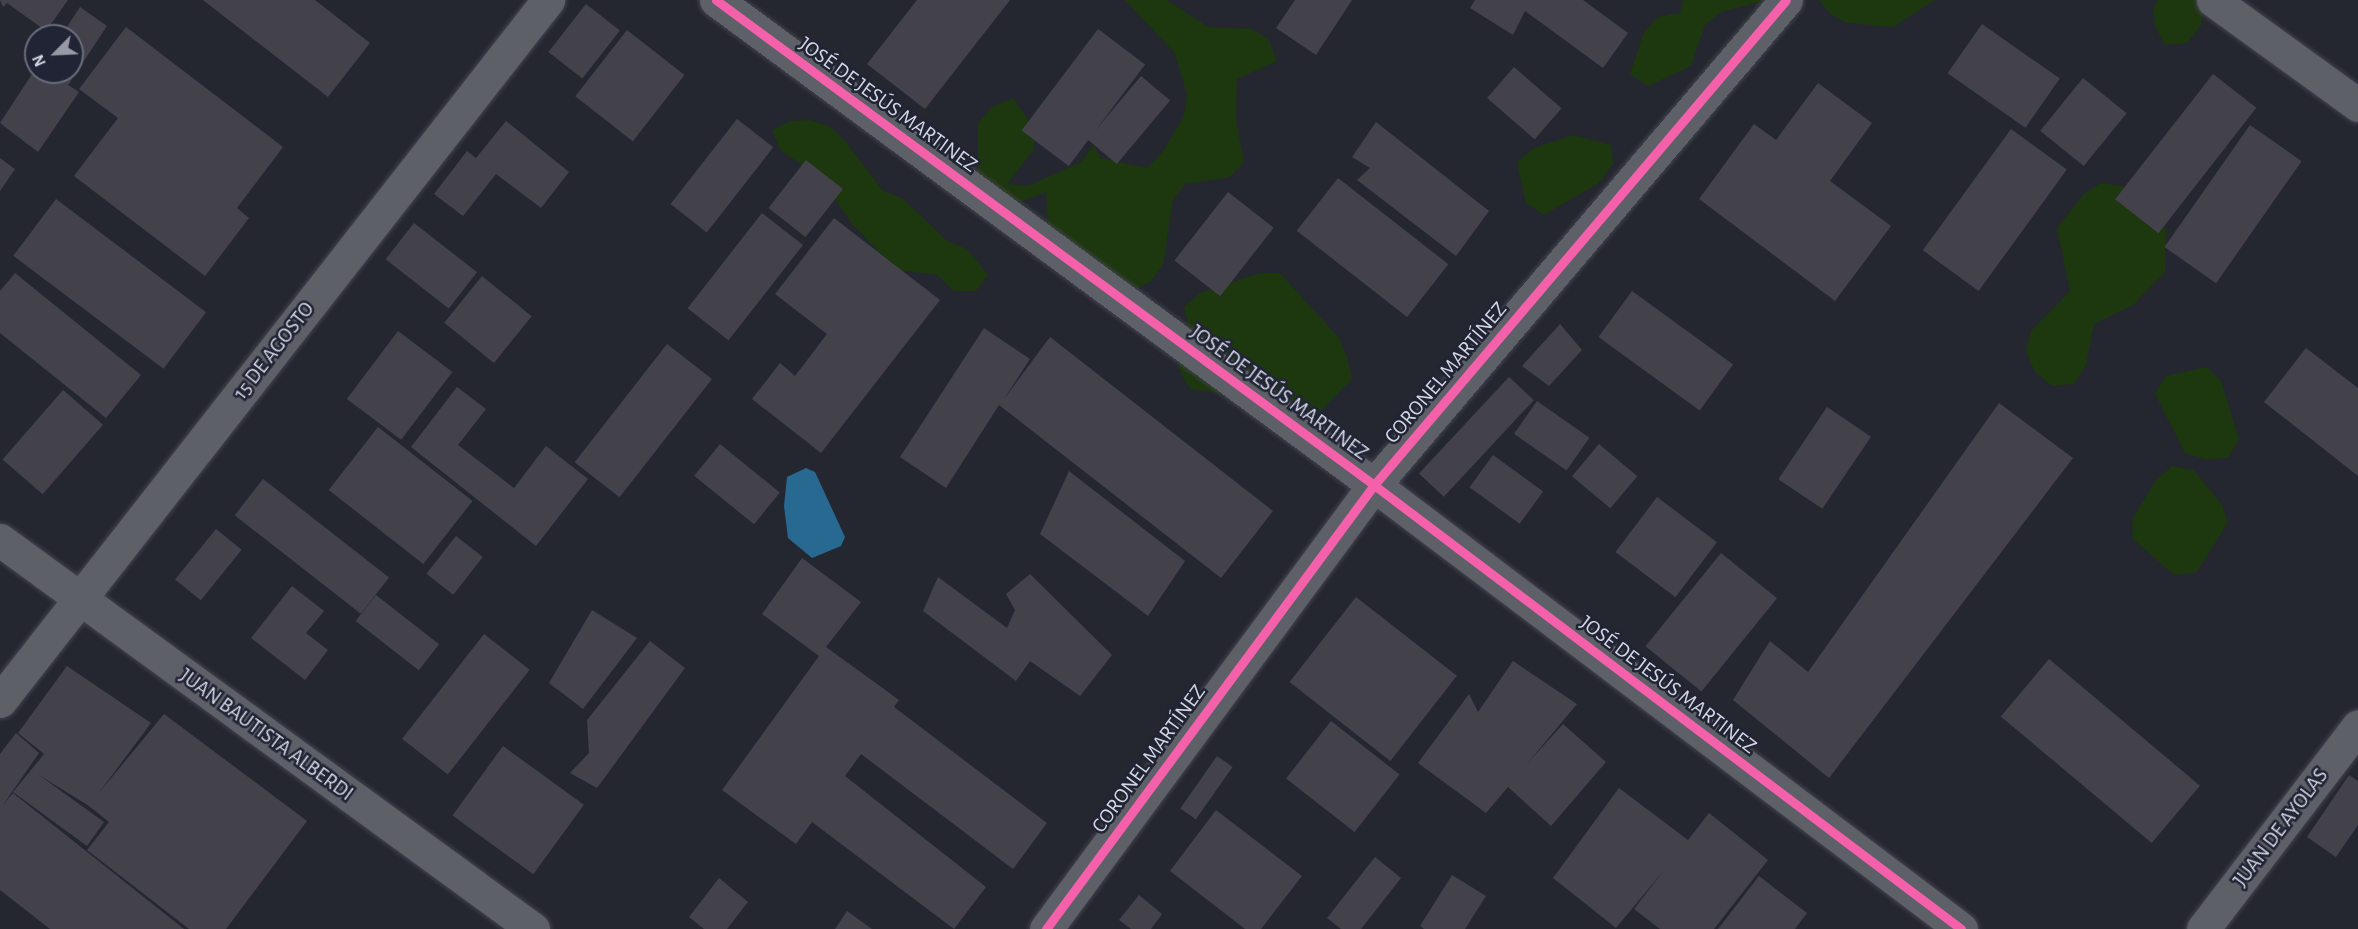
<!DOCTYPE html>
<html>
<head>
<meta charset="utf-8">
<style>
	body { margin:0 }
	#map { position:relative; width:2358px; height:929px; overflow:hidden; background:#252730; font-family:"Alegreya Sans",sans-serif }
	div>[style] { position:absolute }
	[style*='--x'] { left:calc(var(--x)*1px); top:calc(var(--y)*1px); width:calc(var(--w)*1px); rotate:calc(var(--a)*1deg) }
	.green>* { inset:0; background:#1d370f }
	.water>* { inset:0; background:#276991 }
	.building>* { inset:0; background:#43424b; transform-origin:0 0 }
	.roads { filter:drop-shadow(0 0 2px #42444c) drop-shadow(0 0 2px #42444c) }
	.minor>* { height:33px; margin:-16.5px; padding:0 16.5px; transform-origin:16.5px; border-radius:16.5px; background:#5e6067 }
	.cycleway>* { height:9px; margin:-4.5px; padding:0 4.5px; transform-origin:4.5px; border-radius:4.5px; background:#f560ab }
	span { translate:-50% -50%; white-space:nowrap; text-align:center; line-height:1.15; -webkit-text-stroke:5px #202435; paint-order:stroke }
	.street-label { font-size:21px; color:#d4d7e3 }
	.north { position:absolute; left:24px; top:24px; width:60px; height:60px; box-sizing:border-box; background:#202435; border:2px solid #686c7b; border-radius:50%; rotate:246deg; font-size:16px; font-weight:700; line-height:24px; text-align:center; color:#d4d7e3 }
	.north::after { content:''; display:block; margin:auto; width:21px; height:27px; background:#9799a4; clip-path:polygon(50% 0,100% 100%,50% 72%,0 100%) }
</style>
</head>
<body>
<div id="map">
	<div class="green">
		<div style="clip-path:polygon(1125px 0,1167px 0,1208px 27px,1252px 29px,1269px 40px,1277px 61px,1237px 79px,1236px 120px,1244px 162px,1230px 177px,1185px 184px,1173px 200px,1163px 265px,1151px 281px,1134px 290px,1049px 241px,1046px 192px,1015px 204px,966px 185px,978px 168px,978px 123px,992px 107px,1013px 98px,1036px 132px,1033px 151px,1007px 184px,1028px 186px,1081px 162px,1094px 145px,1100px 158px,1147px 168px,1162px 153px,1184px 116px,1187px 94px,1174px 52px)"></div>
		<div style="clip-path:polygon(1683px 0,1768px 0,1721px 12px,1705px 25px,1691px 66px,1648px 86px,1630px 74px,1644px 32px,1658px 17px,1680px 13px)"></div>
		<div style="clip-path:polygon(1819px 0,1935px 0,1893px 27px,1847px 23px,1829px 13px)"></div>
		<div style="clip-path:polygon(2158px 0,2206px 0,2201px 25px,2187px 43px,2165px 45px,2155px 26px,2153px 7px)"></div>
		<div style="clip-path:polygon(810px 120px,831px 127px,846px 142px,883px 191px,902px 198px,947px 241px,967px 249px,988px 275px,976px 291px,954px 291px,938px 275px,897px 270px,854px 226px,818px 175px,781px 151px,772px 130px,790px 121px)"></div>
		<div style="clip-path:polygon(1573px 135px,1611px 145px,1613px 164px,1599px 183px,1544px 215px,1526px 203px,1517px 162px,1534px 148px)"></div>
		<div style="clip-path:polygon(2101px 183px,2122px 186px,2166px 228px,2165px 272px,2133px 305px,2094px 324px,2086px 365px,2074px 384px,2052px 386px,2035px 372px,2026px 351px,2031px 331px,2070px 291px,2057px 228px,2084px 194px)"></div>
		<div style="clip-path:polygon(1259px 273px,1280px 273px,1339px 338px,1347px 357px,1352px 379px,1319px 413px,1298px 415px,1257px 399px,1190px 389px,1178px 368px,1188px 324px,1184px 307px,1200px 293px)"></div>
		<div style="clip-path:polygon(2207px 367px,2221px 381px,2239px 439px,2229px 457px,2208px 460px,2185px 453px,2155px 394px,2166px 376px)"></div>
		<div style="clip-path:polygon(2172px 466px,2193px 470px,2221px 503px,2228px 522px,2197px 572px,2174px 575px,2132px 538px,2133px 518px,2156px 480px)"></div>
	</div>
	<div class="water">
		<div style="clip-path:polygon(806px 468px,815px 472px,845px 537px,841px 546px,812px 558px,788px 538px,784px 506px,787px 477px)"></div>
	</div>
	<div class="building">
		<div style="clip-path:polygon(0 0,68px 0,46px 31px,7px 3px,3px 7px)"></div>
		<div style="clip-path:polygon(203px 0,315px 0,370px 43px,328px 97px)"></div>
		<div style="clip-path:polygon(917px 0,1010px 0,925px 109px,867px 64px)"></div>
		<div style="clip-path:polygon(1295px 0,1352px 0,1316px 55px,1276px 28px)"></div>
		<div style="clip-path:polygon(1475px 0,1583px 0,1628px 33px,1603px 68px,1525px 11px,1513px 35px,1470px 8px)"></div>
		<div style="left:586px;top:4px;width:43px;height:61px;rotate:38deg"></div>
		<div style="clip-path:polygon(80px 7px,107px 26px,68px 85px,79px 92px,38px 152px,0 123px,36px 68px,72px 72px,72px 36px,61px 36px)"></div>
		<div style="left:1982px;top:24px;width:95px;height:60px;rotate:35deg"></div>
		<div style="clip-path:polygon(126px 27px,283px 147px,237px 208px,249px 218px,205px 276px,74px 176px,118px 118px,79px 89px)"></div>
		<div style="left:1098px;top:29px;width:59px;height:127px;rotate:37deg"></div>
		<div style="left:627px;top:30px;width:73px;height:84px;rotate:38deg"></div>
		<div style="left:1514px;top:67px;width:63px;height:41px;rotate:41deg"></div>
		<div style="left:2213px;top:74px;width:55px;height:159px;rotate:38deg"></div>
		<div style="left:1141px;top:76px;width:38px;height:83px;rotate:40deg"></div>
		<div style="left:2083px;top:78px;width:56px;height:68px;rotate:39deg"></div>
		<div style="clip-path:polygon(1818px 83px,1872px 123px,1830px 181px,1891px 226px,1835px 301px,1699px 199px,1754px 124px,1776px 140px)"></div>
		<div style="left:737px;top:119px;width:46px;height:108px;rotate:38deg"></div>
		<div style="clip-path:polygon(506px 121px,569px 172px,541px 208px,496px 174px,463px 216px,434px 194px,467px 151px,476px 158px)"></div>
		<div style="clip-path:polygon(1376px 122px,1489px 211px,1456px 256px,1357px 180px,1370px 168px,1352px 157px)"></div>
		<div style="left:2250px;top:125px;width:63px;height:149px;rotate:35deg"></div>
		<div style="left:2011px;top:129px;width:69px;height:150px;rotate:36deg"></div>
		<div style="clip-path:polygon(0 158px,15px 169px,0 191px)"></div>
		<div style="left:806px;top:160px;width:47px;height:61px;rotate:38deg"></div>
		<div style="left:1338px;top:178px;width:140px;height:67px;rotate:38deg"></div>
		<div style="left:1228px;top:192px;width:58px;height:87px;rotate:38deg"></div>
		<div style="left:56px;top:199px;width:188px;height:71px;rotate:37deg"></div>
		<div style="left:762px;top:213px;width:52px;height:121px;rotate:38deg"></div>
		<div style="clip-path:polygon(834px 218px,940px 300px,821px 453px,752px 399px,780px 363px,795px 376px,827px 334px,775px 294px)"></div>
		<div style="left:414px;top:223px;width:80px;height:46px;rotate:38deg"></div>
		<div style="clip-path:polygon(15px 273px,141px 375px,106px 418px,0 333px,0 291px)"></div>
		<div style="left:482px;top:276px;width:64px;height:60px;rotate:39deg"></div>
		<div style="left:1632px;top:291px;width:125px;height:57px;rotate:36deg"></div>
		<div style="clip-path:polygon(1560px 324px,1582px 350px,1549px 386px,1522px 366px)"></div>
		<div style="clip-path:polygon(984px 328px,1030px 359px,1004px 399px,1050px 337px,1273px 511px,1221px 578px,999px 405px,946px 488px,900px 457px)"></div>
		<div style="left:398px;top:331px;width:68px;height:85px;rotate:37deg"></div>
		<div style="left:667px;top:344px;width:57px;height:150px;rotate:38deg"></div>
		<div style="clip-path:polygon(2306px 348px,2358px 388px,2358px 476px,2264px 402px)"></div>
		<div style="left:1509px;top:377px;width:34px;height:132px;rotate:43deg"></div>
		<div style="clip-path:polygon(457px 387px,486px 409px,458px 445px,514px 488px,546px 446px,588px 479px,536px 546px,411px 447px)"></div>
		<div style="left:63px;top:390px;width:53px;height:92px;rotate:41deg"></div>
		<div style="left:1537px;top:401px;width:64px;height:40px;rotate:35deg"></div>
		<div style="clip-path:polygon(1999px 403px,2073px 458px,1829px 778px,1733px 700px,1770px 641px,1808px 672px)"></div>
		<div style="left:1827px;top:407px;width:53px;height:87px;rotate:34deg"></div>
		<div style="left:378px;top:427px;width:120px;height:80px;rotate:38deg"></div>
		<div style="left:720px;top:444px;width:77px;height:41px;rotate:39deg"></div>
		<div style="left:1599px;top:444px;width:50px;height:42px;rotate:40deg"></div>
		<div style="left:1493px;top:455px;width:62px;height:40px;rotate:36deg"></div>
		<div style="clip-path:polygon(1069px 471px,1185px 561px,1148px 616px,1040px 534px)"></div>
		<div style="left:263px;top:479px;width:160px;height:46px;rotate:38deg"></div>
		<div style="left:1657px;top:497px;width:75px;height:69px;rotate:37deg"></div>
		<div style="left:216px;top:529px;width:33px;height:65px;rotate:39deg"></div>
		<div style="left:456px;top:536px;width:34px;height:48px;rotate:38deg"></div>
		<div style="left:1721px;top:553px;width:72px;height:120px;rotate:39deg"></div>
		<div style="clip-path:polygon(802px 558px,861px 602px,826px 647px,899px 700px,894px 707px,1047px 823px,1013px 869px,861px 754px,845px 776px,986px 887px,954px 929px,812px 822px,796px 844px,722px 790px,819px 656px,762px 614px)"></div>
		<div style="clip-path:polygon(1030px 574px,1112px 655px,1080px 696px,1030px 661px,1016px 681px,923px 611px,938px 577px,1007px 628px,1015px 610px,1006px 594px)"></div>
		<div style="clip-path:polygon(292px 586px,324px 611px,306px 633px,328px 650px,305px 680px,251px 638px)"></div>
		<div style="left:376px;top:595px;width:80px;height:33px;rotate:38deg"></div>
		<div style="left:1356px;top:597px;width:128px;height:108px;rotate:38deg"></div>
		<div style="clip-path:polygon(592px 610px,637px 638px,583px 709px,549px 683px)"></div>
		<div style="left:484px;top:634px;width:58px;height:133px;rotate:38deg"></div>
		<div style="clip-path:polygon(650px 641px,685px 668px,597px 788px,570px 773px,589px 753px,587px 720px)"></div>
		<div style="left:2049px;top:659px;width:197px;height:75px;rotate:40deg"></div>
		<div style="clip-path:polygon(1513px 661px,1577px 704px,1526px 765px,1563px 724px,1606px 762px,1551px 826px,1508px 787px,1486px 813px,1418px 763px,1469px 694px,1478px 712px)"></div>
		<div style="clip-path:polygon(67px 666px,151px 723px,98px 794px,164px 714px,307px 821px,226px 929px,189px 929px,87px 850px,109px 822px,89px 806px,39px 775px,104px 822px,87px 846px,13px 792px,44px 754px,18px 733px)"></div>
		<div style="left:1331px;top:721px;width:87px;height:73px;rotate:38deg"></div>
		<div style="clip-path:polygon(16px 733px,39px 753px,3px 805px,13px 793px,184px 929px,50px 929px,0 890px,0 754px)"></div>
		<div style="left:503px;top:746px;width:100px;height:86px;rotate:36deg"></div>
		<div style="left:1217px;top:756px;width:19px;height:64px;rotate:35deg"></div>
		<div style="clip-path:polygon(2349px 775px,2358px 781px,2358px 825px,2336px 857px,2307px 837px)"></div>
		<div style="clip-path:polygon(1619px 788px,1688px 840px,1709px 813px,1768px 860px,1714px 929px,1660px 929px,1634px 909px,1665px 869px,1616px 928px,1553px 878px)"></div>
		<div style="clip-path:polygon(1216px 810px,1302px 876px,1261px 929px,1245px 929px,1170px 871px)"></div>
		<div style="clip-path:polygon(1375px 857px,1401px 878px,1361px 929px,1341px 929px,1327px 918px)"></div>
		<div style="clip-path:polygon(1452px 875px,1486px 896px,1465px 929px,1424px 929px,1420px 926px)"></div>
		<div style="clip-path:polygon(1759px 876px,1807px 913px,1795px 929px,1718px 929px)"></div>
		<div style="clip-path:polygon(719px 878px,748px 902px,727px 929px,704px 929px,689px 917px)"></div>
		<div style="clip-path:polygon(1139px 895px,1162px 914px,1151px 929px,1131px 929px,1119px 920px)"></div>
		<div style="clip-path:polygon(847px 911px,872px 929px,835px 929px)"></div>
	</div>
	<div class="roads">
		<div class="minor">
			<div style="--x:716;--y:0;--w:817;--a:36.39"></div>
			<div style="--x:1374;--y:485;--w:736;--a:37.1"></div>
			<div style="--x:2213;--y:0;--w:179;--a:35.9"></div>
			<div style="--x:0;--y:540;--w:660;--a:36.12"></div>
			<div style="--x:0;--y:701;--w:890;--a:-51.98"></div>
			<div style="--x:1046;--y:929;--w:552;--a:-53.55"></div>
			<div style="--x:1374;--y:485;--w:636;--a:-49.65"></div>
			<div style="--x:2203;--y:929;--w:255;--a:-52.6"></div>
		</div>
	</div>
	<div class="cycleway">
		<div style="--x:716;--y:0;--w:817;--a:36.39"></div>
		<div style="--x:1374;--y:485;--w:736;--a:37.1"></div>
		<div style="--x:1046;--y:929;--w:552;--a:-53.55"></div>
		<div style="--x:1374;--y:485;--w:636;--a:-49.65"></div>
	</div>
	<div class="street-label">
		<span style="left:888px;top:105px;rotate:36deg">JOSÉ DE JESÚS MARTINEZ</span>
		<span style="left:274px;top:351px;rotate:-52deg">15 DE AGOSTO</span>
		<span style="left:1446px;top:373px;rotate:-50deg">CORONEL MARTÍNEZ</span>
		<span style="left:1279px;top:393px;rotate:36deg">JOSÉ DE JESÚS MARTINEZ</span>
		<span style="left:1668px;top:685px;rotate:37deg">JOSÉ DE JESÚS MARTINEZ</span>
		<span style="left:266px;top:735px;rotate:36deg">JUAN BAUTISTA ALBERDI</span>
		<span style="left:1149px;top:759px;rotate:-54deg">CORONEL MARTÍNEZ</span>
		<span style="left:2281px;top:828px;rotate:-53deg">JUAN DE AYOLAS</span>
	</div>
	<div class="north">N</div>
</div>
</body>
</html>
